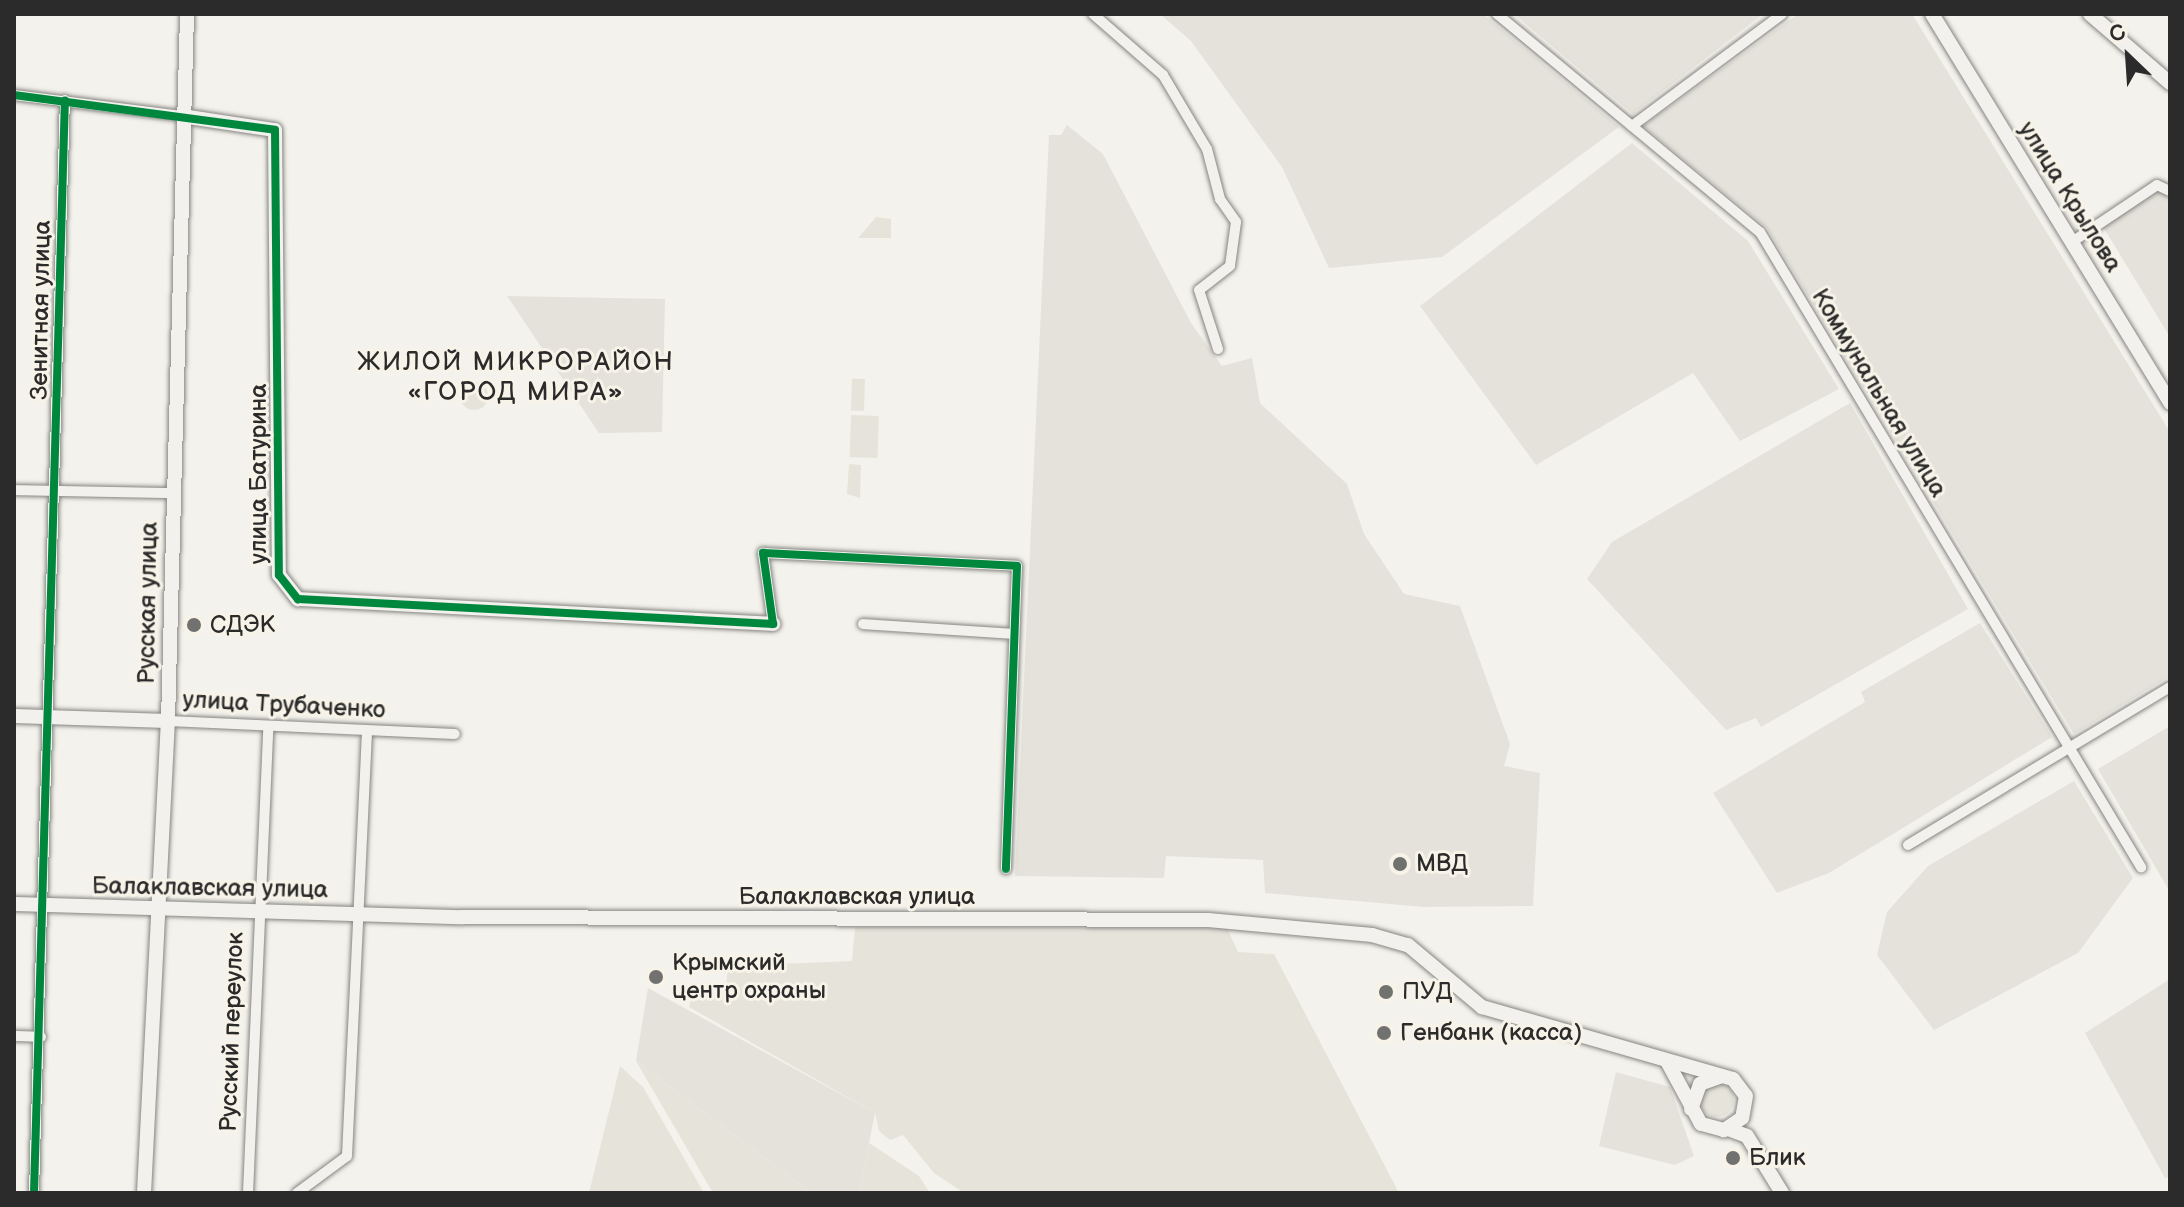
<!DOCTYPE html>
<html>
<head>
<meta charset="utf-8">
<style>
	body { margin:0 }
	#map { position:relative; width:2184px; height:1207px; overflow:hidden; background:#f4f2ec; font-family:"Balsamiq Sans",sans-serif }
	div>[style] { position:absolute }
	[style*='--x'] { left:calc(var(--x)*1px); top:calc(var(--y)*1px); width:calc(var(--w)*1px); rotate:calc(var(--a)*1deg) }
	.built>* { inset:0; background:#e5e2db }
	.green>* { inset:0; background:#e6e3da; transform-origin:0 0 }
	.round { border-radius:50% }
	.roads { filter:drop-shadow(0 0 2px #858582) drop-shadow(0 0 2px #858582) }
	.street>* { height:10px; margin:-5px; padding:0 5px; transform-origin:5px; border-radius:5px; background:#f2f1ed }
	.secondary>* { height:14px; margin:-7px; padding:0 7px; transform-origin:7px; border-radius:7px; background:#f2f1ed }
	.cycleway>* { height:8px; margin:-4px; padding:0 4px; transform-origin:4px; border-radius:4px; background:#00873e }
	.dots>* { width:22px; height:22px; translate:-50% -50%; box-sizing:border-box; border:4px solid #f7f3e8; border-radius:50% }
	span { translate:-50% -50%; white-space:nowrap; text-align:center; line-height:1.15; -webkit-text-stroke:6px #f7f3e8; paint-order:stroke }
	.street-label { font-size:24px; color:#2b2b2b }
	.poi-label { font-size:24px; color:#2b2b2b }
	.left { translate:0 -50%; text-align:left }
	.neighbourhood-label { font-size:26px; color:#2b2b2b; letter-spacing:2px }
	.frame { position:absolute; inset:0; border:16px solid #2b2b2b; pointer-events:none }
	.north { position:absolute; left:2088px; top:16px; width:80px; height:80px; -webkit-text-stroke:6px #f7f3e8; paint-order:stroke; rotate:335deg; font-size:22px; font-weight:700; line-height:32px; text-align:center; color:#2b2b2b }
	.north::after { content:''; display:block; margin:auto; width:28px; height:36px; background:#2b2b2b; clip-path:polygon(50% 0,100% 100%,50% 72%,0 100%) }
</style>
</head>
<body>
<div id="map">
	<div class="built">
		<div style="clip-path:polygon(1160px 14px,1483px 14px,1619px 127px,1442px 257px,1329px 268px,1282px 167px,1191px 41px)"></div>
		<div style="clip-path:polygon(1514px 14px,1763px 14px,1633px 114px)"></div>
		<div style="clip-path:polygon(1798px 14px,1912px 14px,2170px 432px,2170px 676px,2074px 734px,1767px 228px,1643px 126px)"></div>
		<div style="clip-path:polygon(1067px 125px,1103px 154px,1191px 323px,1222px 366px,1252px 358px,1260px 403px,1347px 484px,1364px 534px,1404px 594px,1460px 606px,1510px 744px,1504px 766px,1540px 773px,1533px 906px,1424px 907px,1265px 893px,1263px 860px,1166px 856px,1164px 878px,1015px 876px,1049px 135px,1061px 135px)"></div>
		<div style="clip-path:polygon(1632px 143px,1748px 241px,1839px 389px,1740px 441px,1693px 373px,1536px 465px,1420px 306px)"></div>
		<div style="clip-path:polygon(2160px 189px,2170px 201px,2170px 337px,2102px 225px)"></div>
		<div style="clip-path:polygon(507px 296px,665px 299px,662px 432px,599px 433px)"></div>
		<div style="clip-path:polygon(1850px 403px,1968px 609px,1761px 727px,1756px 718px,1726px 730px,1587px 579px,1612px 542px)"></div>
		<div style="clip-path:polygon(1980px 623px,2052px 737px,1829px 873px,1777px 893px,1713px 793px,1865px 702px,1861px 692px)"></div>
		<div style="clip-path:polygon(2170px 726px,2170px 892px,2098px 769px)"></div>
		<div style="clip-path:polygon(2074px 781px,2133px 878px,2078px 953px,1934px 1030px,1877px 955px,1887px 912px,1928px 866px)"></div>
		<div style="clip-path:polygon(2170px 979px,2170px 1177px,2165px 1178px,2085px 1033px)"></div>
		<div style="clip-path:polygon(648px 988px,875px 1113px,859px 1193px,812px 1193px,636px 1061px)"></div>
		<div style="clip-path:polygon(1616px 1072px,1670px 1087px,1694px 1156px,1675px 1165px,1599px 1146px)"></div>
	</div>
	<div class="green">
		<div style="clip-path:polygon(876px 217px,891px 219px,891px 238px,858px 238px)"></div>
		<div style="left:865px;top:379px;width:32px;height:13px;rotate:92deg"></div>
		<div class="round" style="left:460px;top:382px;width:28px;height:28px"></div>
		<div style="left:851px;top:415px;width:28px;height:42px;rotate:2deg"></div>
		<div style="clip-path:polygon(849px 464px,861px 465px,860px 498px,847px 494px)"></div>
		<div style="clip-path:polygon(855px 927px,1227px 928px,1238px 952px,1274px 954px,1399px 1193px,964px 1193px,934px 1173px,903px 1135px,890px 1140px,879px 1131px,875px 1113px,689px 1007px,694px 989px,726px 988px,728px 966px,852px 961px)"></div>
		<div style="clip-path:polygon(636px 1061px,812px 1193px,713px 1193px)"></div>
		<div style="clip-path:polygon(620px 1066px,643px 1087px,704px 1193px,589px 1193px)"></div>
		<div class="round" style="left:1700px;top:1083px;width:34px;height:34px"></div>
		<div style="clip-path:polygon(869px 1143px,919px 1176px,930px 1193px,859px 1193px)"></div>
	</div>
	<div class="roads">
		<div class="street">
			<div style="--x:1093;--y:14;--w:93;--a:41.1"></div>
			<div style="--x:1163;--y:75;--w:86;--a:59.3"></div>
			<div style="--x:1207;--y:149;--w:52;--a:75.4"></div>
			<div style="--x:1220;--y:199;--w:28;--a:55"></div>
			<div style="--x:1236;--y:222;--w:44;--a:97.8"></div>
			<div style="--x:1230;--y:266;--w:39;--a:142"></div>
			<div style="--x:1199;--y:290;--w:62;--a:72.1"></div>
			<div style="--x:1497;--y:14;--w:342;--a:39.7"></div>
			<div style="--x:1760;--y:232;--w:741;--a:59.04"></div>
			<div style="--x:14;--y:95;--w:169;--a:7.1"></div>
			<div style="--x:1632;--y:126;--w:187;--a:-36.7"></div>
			<div style="--x:2072;--y:242;--w:102;--a:-33.8"></div>
			<div style="--x:2157;--y:185;--w:14;--a:25"></div>
			<div style="--x:14;--y:490;--w:158;--a:1.1"></div>
			<div style="--x:773;--y:624;--w:72;--a:-98"></div>
			<div style="--x:763;--y:553;--w:254;--a:2.9"></div>
			<div style="--x:1017;--y:566;--w:303;--a:92.1"></div>
			<div style="--x:863;--y:624;--w:151;--a:3.8"></div>
			<div style="--x:168;--y:721;--w:287;--a:2.6"></div>
			<div style="--x:1908;--y:845;--w:306;--a:-31.1"></div>
			<div style="--x:14;--y:1036;--w:27;--a:2"></div>
			<div style="--x:34;--y:1193;--w:1093;--a:-88.38"></div>
			<div style="--x:248;--y:1193;--w:464;--a:-87.5"></div>
			<div style="--x:297;--y:1193;--w:62;--a:-36.5"></div>
			<div style="--x:347;--y:1156;--w:424;--a:-87.3"></div>
		</div>
		<div class="secondary">
			<div style="--x:1932;--y:14;--w:456;--a:58.5"></div>
			<div style="--x:2090;--y:14;--w:106;--a:40.8"></div>
			<div style="--x:182;--y:116;--w:94;--a:8.6"></div>
			<div style="--x:275;--y:130;--w:445;--a:89.5"></div>
			<div style="--x:279;--y:575;--w:31;--a:52"></div>
			<div style="--x:298;--y:599;--w:476;--a:3"></div>
			<div style="--x:14;--y:716;--w:154;--a:1.9"></div>
			<div style="--x:14;--y:904;--w:448;--a:1.7"></div>
			<div style="--x:462;--y:917;--w:746;--a:0.23"></div>
			<div style="--x:1208;--y:920;--w:165;--a:5.2"></div>
			<div style="--x:1372;--y:935;--w:37;--a:16"></div>
			<div style="--x:1408;--y:945;--w:97;--a:40"></div>
			<div style="--x:1482;--y:1007;--w:261;--a:16"></div>
			<div style="--x:1733;--y:1079;--w:21;--a:53"></div>
			<div style="--x:1746;--y:1096;--w:22;--a:100"></div>
			<div style="--x:1742;--y:1118;--w:22;--a:146"></div>
			<div style="--x:1724;--y:1130;--w:24;--a:-165"></div>
			<div style="--x:1701;--y:1124;--w:69;--a:-118.4"></div>
			<div style="--x:1691;--y:1109;--w:27;--a:-70"></div>
			<div style="--x:1700;--y:1084;--w:23;--a:-20"></div>
			<div style="--x:1728;--y:1129;--w:20;--a:20"></div>
			<div style="--x:1747;--y:1136;--w:67;--a:58.4"></div>
			<div style="--x:144;--y:1193;--w:473;--a:-87.1"></div>
			<div style="--x:168;--y:721;--w:707;--a:-88.46"></div>
		</div>
	</div>
	<div class="cycleway">
		<div style="--x:14;--y:95;--w:263;--a:7.6"></div>
		<div style="--x:275;--y:130;--w:445;--a:89.5"></div>
		<div style="--x:279;--y:575;--w:31;--a:52"></div>
		<div style="--x:298;--y:599;--w:476;--a:3"></div>
		<div style="--x:773;--y:624;--w:72;--a:-98"></div>
		<div style="--x:763;--y:553;--w:254;--a:2.9"></div>
		<div style="--x:1017;--y:566;--w:303;--a:92.1"></div>
		<div style="--x:34;--y:1193;--w:1093;--a:-88.38"></div>
	</div>
	<div class="dots">
		<div style="left:194px;top:625px;background:#71716f"></div>
		<div style="left:1400px;top:864px;background:#71716f"></div>
		<div style="left:656px;top:977px;background:#71716f"></div>
		<div style="left:1386px;top:992px;background:#71716f"></div>
		<div style="left:1384px;top:1033px;background:#71716f"></div>
		<div style="left:1733px;top:1158px;background:#71716f"></div>
	</div>
	<div class="street-label">
		<span style="left:2070px;top:197px;rotate:58deg">улица Крылова</span>
		<span style="left:41px;top:310px;rotate:-89deg">Зенитная улица</span>
		<span style="left:1879px;top:393px;rotate:59deg">Коммунальная улица</span>
		<span style="left:259px;top:474px;rotate:-90deg">улица Батурина</span>
		<span style="left:148px;top:603px;rotate:-89deg">Русская улица</span>
		<span style="left:284px;top:705px;rotate:3deg">улица Трубаченко</span>
		<span style="left:210px;top:888px;rotate:1deg">Балаклавская улица</span>
		<span style="left:857px;top:897px">Балаклавская улица</span>
		<span style="left:232px;top:1032px;rotate:-88deg">Русский переулок</span>
	</div>
	<div class="poi-label">
		<span class="left" style="left:210px;top:625px">СДЭК</span>
		<span class="left" style="left:1416px;top:864px">МВД</span>
		<span class="left" style="left:672px;top:977px">Крымский<br>центр охраны</span>
		<span class="left" style="left:1402px;top:992px">ПУД</span>
		<span class="left" style="left:1400px;top:1033px">Генбанк (касса)</span>
		<span class="left" style="left:1749px;top:1158px">Блик</span>
	</div>
	<div class="neighbourhood-label">
		<span style="left:516px;top:378px">ЖИЛОЙ МИКРОРАЙОН<br>«ГОРОД МИРА»</span>
	</div>
	<div class="frame"></div>
	<div class="north">С</div>
</div>
</body>
</html>
